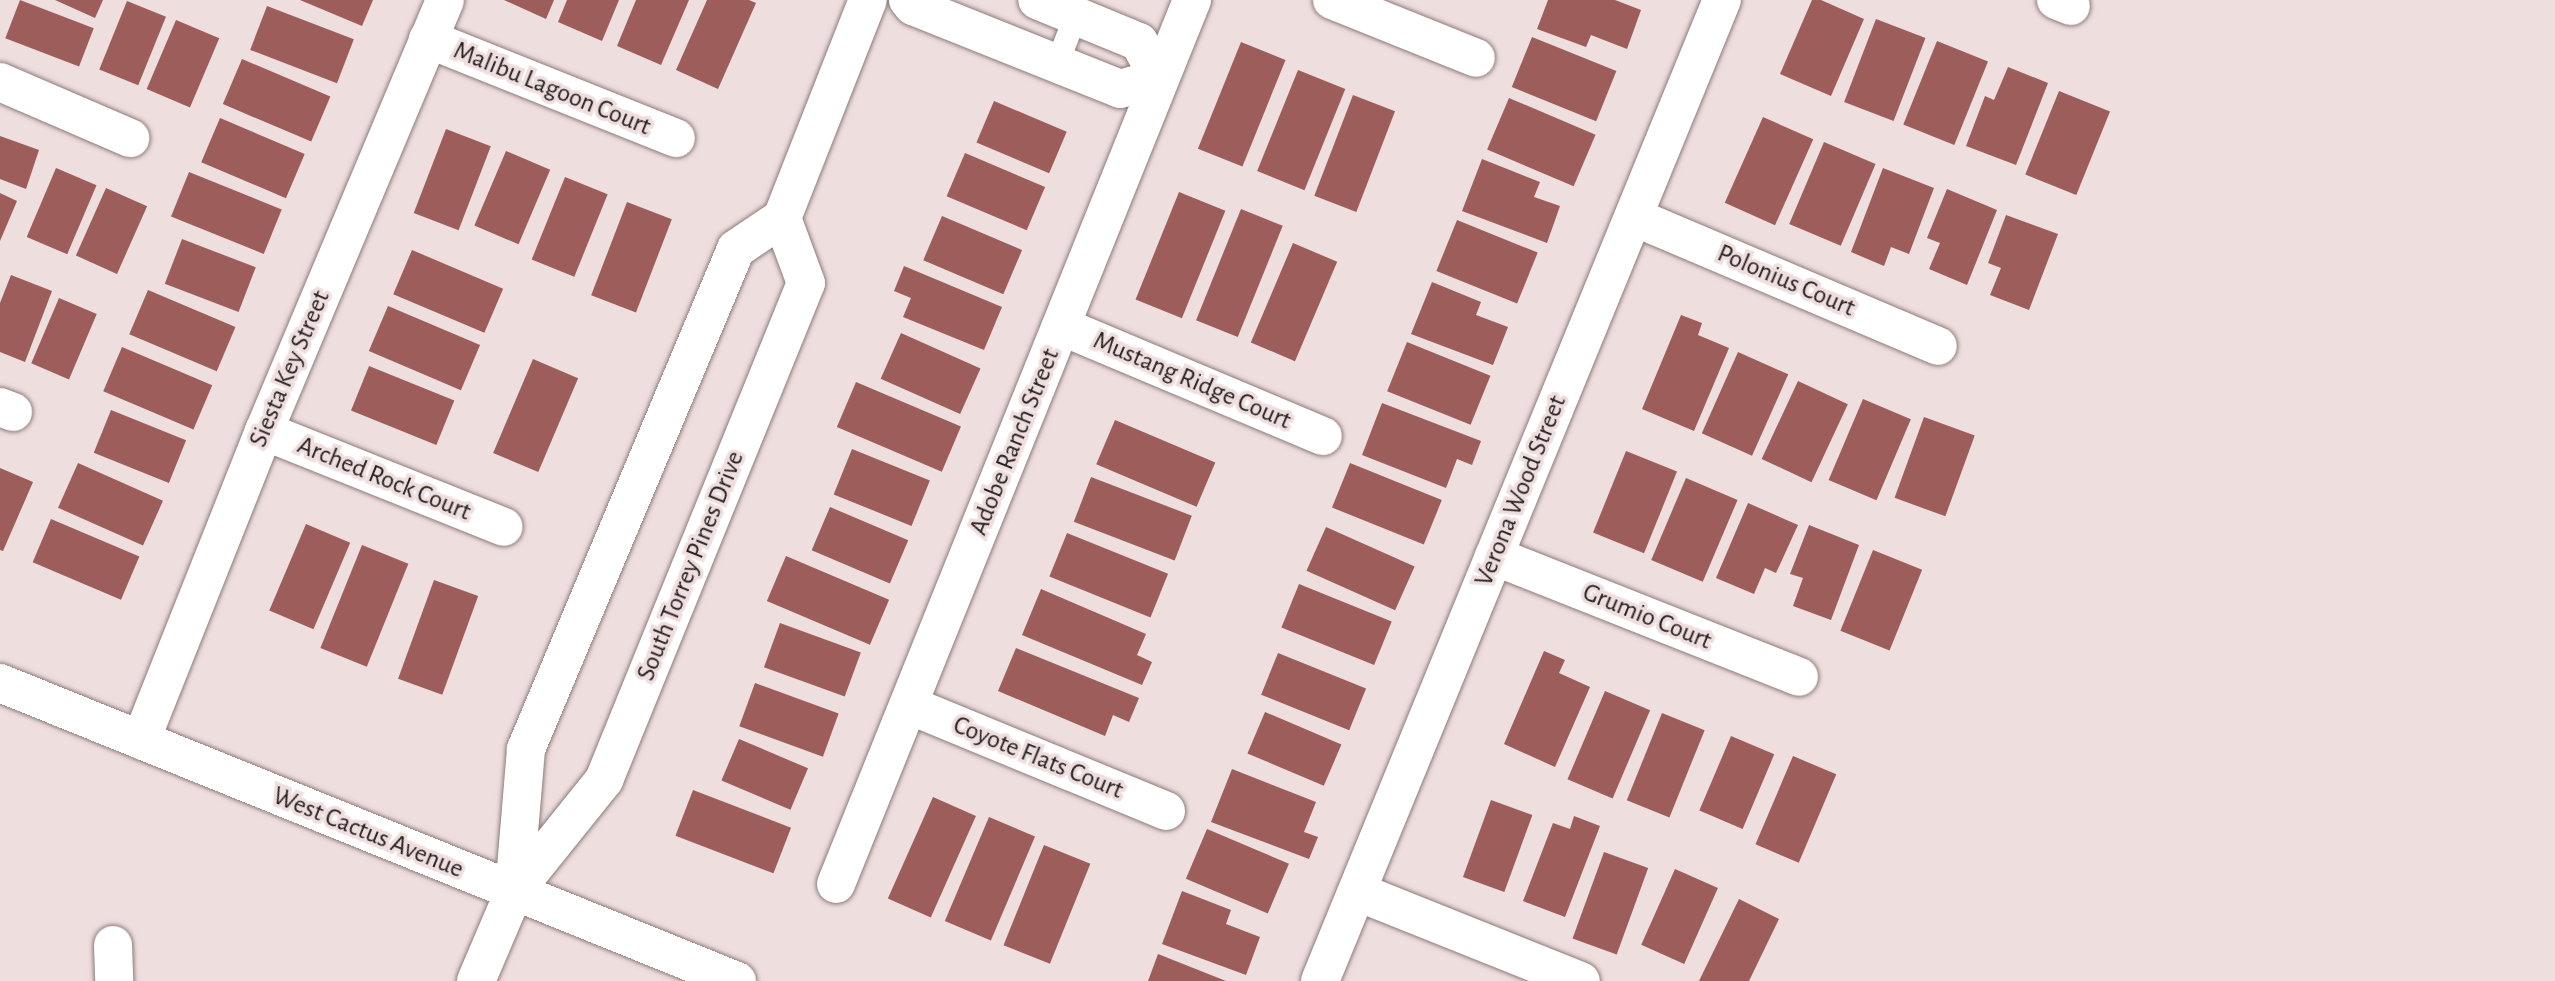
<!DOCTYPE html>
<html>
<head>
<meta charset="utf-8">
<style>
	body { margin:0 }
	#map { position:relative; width:2555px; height:981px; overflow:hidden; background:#eededd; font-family:"Alegreya Sans",sans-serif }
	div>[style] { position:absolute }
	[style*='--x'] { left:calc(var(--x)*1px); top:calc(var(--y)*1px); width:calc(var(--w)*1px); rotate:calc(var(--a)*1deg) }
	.building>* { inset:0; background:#9c5d5b; transform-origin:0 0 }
	.roads { filter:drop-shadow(0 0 2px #8b7c7b) drop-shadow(0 0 2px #8b7c7b) }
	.lane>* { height:23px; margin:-11.5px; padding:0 11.5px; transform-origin:11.5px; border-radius:11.5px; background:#fff }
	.street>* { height:38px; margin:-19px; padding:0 19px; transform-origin:19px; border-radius:19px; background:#fff }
	.secondary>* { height:38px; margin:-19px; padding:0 19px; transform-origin:19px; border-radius:19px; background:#fff }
	.primary>* { height:38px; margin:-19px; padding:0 19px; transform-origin:19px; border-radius:19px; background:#fff }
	span { translate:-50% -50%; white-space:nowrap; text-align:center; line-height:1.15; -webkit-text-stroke:7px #eededd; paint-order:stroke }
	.street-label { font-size:26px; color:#241e1e }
</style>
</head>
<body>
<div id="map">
	<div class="building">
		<div style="left:20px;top:0;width:79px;height:41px;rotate:21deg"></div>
		<div style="clip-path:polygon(55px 0,103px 0,95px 18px)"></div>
		<div style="clip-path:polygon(300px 0,373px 0,362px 26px)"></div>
		<div style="clip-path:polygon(504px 0,554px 0,546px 19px)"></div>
		<div style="clip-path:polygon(567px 0,619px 0,602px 41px,558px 22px)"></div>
		<div style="clip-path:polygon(636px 0,689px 0,661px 65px,617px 46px)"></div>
		<div style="clip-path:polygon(707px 0,749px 0,756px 3px,718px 89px,676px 70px)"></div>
		<div style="clip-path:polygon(1548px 0,1615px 0,1641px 10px,1627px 49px,1591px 35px,1586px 47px,1537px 29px)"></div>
		<div style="clip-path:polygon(1812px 0,1821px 0,1864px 19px,1831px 96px,1780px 74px)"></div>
		<div style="left:127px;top:1px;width:42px;height:74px;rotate:22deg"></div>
		<div style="left:267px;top:6px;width:93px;height:47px;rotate:21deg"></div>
		<div style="left:1876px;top:19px;width:53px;height:89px;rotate:21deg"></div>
		<div style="left:176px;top:20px;width:47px;height:75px;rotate:23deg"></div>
		<div style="left:1532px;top:37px;width:91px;height:54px;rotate:22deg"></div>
		<div style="left:1937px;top:41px;width:55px;height:90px;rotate:22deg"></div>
		<div style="left:1241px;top:42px;width:48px;height:115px;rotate:22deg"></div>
		<div style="left:242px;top:59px;width:96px;height:49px;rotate:23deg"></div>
		<div style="clip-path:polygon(2008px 67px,2048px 83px,2016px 165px,1966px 146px,1985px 96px,1994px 100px)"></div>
		<div style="left:1298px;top:70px;width:51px;height:109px;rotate:22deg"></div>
		<div style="left:2059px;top:91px;width:55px;height:90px;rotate:22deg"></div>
		<div style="left:1353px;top:95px;width:45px;height:108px;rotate:21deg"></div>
		<div style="left:1509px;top:98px;width:94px;height:56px;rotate:23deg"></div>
		<div style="left:994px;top:101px;width:79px;height:45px;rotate:23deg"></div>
		<div style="left:1763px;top:117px;width:55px;height:94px;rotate:24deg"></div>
		<div style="left:220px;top:118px;width:92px;height:48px;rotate:23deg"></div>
		<div style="left:446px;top:129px;width:48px;height:90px;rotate:21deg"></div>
		<div style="clip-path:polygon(0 136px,39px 150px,26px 189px,0 179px)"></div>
		<div style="left:1824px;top:142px;width:56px;height:89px;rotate:23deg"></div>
		<div style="left:506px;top:151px;width:48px;height:81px;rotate:23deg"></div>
		<div style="left:965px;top:153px;width:87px;height:47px;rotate:23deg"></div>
		<div style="clip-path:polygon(1482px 159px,1540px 182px,1534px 197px,1560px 206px,1547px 243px,1462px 211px)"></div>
		<div style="left:56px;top:168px;width:44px;height:75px;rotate:23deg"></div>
		<div style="clip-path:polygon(1883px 168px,1934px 188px,1909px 254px,1891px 247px,1884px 266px,1851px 252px)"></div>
		<div style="left:189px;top:172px;width:100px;height:48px;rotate:22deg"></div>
		<div style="left:565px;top:177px;width:46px;height:89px;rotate:22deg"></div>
		<div style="left:106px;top:188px;width:45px;height:74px;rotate:24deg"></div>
		<div style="clip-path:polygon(1947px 189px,1997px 210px,1967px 285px,1929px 269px,1940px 243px,1927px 238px)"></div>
		<div style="left:1179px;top:192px;width:50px;height:116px;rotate:22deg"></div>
		<div style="clip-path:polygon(0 193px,17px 201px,0 241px)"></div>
		<div style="left:627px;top:202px;width:48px;height:100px;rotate:21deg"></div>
		<div style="left:1241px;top:209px;width:45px;height:120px;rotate:22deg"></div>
		<div style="clip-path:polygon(2006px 215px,2058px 234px,2029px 310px,1990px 295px,2001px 268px,1988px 263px)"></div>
		<div style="left:942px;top:216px;width:87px;height:48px;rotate:23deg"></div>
		<div style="left:1457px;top:220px;width:87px;height:55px;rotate:22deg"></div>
		<div style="left:182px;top:239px;width:79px;height:48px;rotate:21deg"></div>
		<div style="left:1293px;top:243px;width:48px;height:108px;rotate:23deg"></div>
		<div style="left:412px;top:250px;width:99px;height:48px;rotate:23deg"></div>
		<div style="clip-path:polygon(904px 266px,1002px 307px,984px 350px,903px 317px,911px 298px,894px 291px)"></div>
		<div style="clip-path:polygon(11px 275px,52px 291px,25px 362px,0 352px,0 303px)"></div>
		<div style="clip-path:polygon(1432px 282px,1481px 302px,1476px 315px,1508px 327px,1493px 365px,1411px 334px)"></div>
		<div style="left:148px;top:290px;width:95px;height:48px;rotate:23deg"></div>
		<div style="left:59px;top:298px;width:41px;height:71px;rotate:23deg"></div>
		<div style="left:388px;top:306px;width:100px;height:49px;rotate:23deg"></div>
		<div style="clip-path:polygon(1681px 315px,1702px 323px,1698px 335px,1729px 348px,1694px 431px,1642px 409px)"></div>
		<div style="left:901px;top:333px;width:87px;height:50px;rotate:24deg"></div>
		<div style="left:1407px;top:342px;width:90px;height:53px;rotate:22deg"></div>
		<div style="left:122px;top:347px;width:98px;height:48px;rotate:23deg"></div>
		<div style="left:1738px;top:352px;width:55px;height:89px;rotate:24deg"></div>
		<div style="left:533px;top:359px;width:49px;height:102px;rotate:23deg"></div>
		<div style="left:369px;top:366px;width:92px;height:48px;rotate:22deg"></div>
		<div style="left:1798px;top:381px;width:55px;height:86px;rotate:25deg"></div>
		<div style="left:856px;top:382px;width:114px;height:49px;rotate:23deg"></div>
		<div style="left:1863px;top:399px;width:52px;height:88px;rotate:23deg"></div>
		<div style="clip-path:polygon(1382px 403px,1481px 441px,1472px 465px,1457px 459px,1446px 488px,1362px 455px)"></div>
		<div style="left:111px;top:410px;width:81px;height:46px;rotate:22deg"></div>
		<div style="left:1924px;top:417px;width:54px;height:86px;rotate:20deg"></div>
		<div style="left:1115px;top:420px;width:109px;height:48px;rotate:23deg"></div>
		<div style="left:852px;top:449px;width:84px;height:49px;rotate:22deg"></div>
		<div style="left:1626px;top:451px;width:55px;height:88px;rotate:22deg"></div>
		<div style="left:78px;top:463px;width:93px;height:49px;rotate:24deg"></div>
		<div style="left:1350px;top:463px;width:99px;height:48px;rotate:22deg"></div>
		<div style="clip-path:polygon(0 468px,33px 482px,3px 551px,0 550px)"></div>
		<div style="left:1091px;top:477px;width:108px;height:48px;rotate:21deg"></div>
		<div style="left:1686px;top:478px;width:56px;height:89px;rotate:23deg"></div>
		<div style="clip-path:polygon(1748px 503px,1798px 525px,1776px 573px,1765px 568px,1754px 594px,1716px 578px)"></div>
		<div style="left:830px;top:507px;width:85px;height:47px;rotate:23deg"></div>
		<div style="left:51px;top:519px;width:96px;height:47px;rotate:23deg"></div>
		<div style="left:306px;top:524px;width:48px;height:94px;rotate:23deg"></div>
		<div style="clip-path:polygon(1809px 525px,1859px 545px,1831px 620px,1793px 606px,1803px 578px,1790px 574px)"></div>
		<div style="left:1326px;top:527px;width:97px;height:48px;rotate:24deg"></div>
		<div style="left:1067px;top:533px;width:109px;height:47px;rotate:22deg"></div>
		<div style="left:362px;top:545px;width:50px;height:111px;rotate:22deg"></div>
		<div style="left:1873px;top:550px;width:53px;height:87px;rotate:22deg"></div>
		<div style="left:786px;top:556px;width:112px;height:49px;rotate:23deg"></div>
		<div style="left:434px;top:580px;width:47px;height:105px;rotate:20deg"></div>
		<div style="left:1299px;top:584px;width:100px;height:47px;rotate:22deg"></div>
		<div style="clip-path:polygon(1041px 589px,1146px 634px,1137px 655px,1152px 662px,1142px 685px,1022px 635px)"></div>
		<div style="left:780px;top:623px;width:86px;height:47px;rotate:20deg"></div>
		<div style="clip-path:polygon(1016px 648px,1139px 698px,1129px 722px,1113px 715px,1105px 736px,998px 691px)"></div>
		<div style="clip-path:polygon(1544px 651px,1565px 660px,1559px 673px,1590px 687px,1555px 767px,1504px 744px)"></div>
		<div style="left:1278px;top:653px;width:95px;height:45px;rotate:22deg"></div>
		<div style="left:755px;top:683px;width:89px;height:46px;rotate:20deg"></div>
		<div style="left:1605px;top:691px;width:49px;height:96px;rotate:23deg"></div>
		<div style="left:1265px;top:712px;width:83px;height:45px;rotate:23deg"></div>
		<div style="left:1662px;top:713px;width:46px;height:94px;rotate:22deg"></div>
		<div style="left:1731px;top:736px;width:47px;height:81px;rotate:23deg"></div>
		<div style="left:739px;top:739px;width:75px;height:45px;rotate:23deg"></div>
		<div style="left:1793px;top:756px;width:47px;height:96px;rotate:23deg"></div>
		<div style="clip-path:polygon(1232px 769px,1316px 802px,1304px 832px,1318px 837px,1309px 859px,1211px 822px)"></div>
		<div style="left:693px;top:790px;width:105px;height:49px;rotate:21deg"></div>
		<div style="left:933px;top:797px;width:47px;height:111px;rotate:24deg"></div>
		<div style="left:1491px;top:800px;width:44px;height:82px;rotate:20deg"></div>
		<div style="clip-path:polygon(1574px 816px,1600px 826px,1565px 917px,1523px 901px,1553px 823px,1570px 829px)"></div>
		<div style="left:989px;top:817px;width:50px;height:113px;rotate:23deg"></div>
		<div style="left:1207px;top:829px;width:89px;height:54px;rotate:23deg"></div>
		<div style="left:1044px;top:845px;width:50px;height:108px;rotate:22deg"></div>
		<div style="left:1604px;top:852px;width:47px;height:92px;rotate:20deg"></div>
		<div style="left:1675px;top:869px;width:47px;height:83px;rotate:24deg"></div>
		<div style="clip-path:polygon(1182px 891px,1231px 910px,1226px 924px,1260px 937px,1246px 975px,1162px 944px)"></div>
		<div style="clip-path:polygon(1739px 899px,1779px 919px,1749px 981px,1699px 981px)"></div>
		<div style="clip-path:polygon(1158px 954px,1226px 981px,1148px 981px)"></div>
	</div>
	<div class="roads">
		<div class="lane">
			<div style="--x:1057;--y:62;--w:49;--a:-68.6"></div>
		</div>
		<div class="street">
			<div style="--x:908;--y:0;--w:8;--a:50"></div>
			<div style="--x:913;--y:6;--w:223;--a:21.8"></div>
			<div style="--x:1120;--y:89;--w:41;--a:-15.8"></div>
			<div style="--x:1159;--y:78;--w:41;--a:-119.1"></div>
			<div style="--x:1139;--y:42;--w:110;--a:-157.6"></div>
			<div style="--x:1332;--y:0;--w:155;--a:21.9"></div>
			<div style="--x:2056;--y:0;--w:16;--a:22"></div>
			<div style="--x:428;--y:39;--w:267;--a:21.8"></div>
			<div style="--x:0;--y:82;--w:142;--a:23.3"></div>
			<div style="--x:1634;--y:217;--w:330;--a:23"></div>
			<div style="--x:1061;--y:326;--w:284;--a:22.8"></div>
			<div style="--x:0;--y:407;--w:14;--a:21"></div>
			<div style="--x:264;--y:431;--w:258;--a:21.8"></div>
			<div style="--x:1494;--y:556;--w:328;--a:21.6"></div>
			<div style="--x:909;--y:705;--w:278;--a:22.4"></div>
			<div style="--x:141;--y:740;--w:333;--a:-68.3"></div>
			<div style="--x:264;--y:431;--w:467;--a:-67.2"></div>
			<div style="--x:836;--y:884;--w:953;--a:-68.06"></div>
			<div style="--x:1358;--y:892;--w:240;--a:21.8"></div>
			<div style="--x:113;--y:945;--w:36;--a:88"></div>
			<div style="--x:476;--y:981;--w:97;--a:-66.9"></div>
			<div style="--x:1320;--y:981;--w:1060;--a:-67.72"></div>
		</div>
		<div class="secondary">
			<div style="--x:514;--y:892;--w:144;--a:-85.2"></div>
			<div style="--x:526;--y:749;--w:542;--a:-67.22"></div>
			<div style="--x:736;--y:249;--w:55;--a:-34"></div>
			<div style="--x:782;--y:218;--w:234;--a:-68.5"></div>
			<div style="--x:514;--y:892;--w:144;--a:-51.2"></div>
			<div style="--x:604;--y:780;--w:536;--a:-67.88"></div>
			<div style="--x:806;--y:283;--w:69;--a:-110.3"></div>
		</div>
		<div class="primary">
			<div style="--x:0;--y:683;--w:795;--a:22.02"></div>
		</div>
	</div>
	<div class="street-label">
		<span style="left:552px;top:89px;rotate:22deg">Malibu Lagoon Court</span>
		<span style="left:1786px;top:281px;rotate:23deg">Polonius Court</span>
		<span style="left:290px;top:369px;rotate:-67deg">Siesta Key Street</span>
		<span style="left:1192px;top:381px;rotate:23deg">Mustang Ridge Court</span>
		<span style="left:1015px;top:442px;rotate:-68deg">Adobe Ranch Street</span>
		<span style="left:384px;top:479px;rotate:22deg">Arched Rock Court</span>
		<span style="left:1521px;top:491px;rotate:-68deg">Verona Wood Street</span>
		<span style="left:691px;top:566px;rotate:-68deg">South Torrey Pines Drive</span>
		<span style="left:1647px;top:617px;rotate:22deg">Grumio Court</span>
		<span style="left:1038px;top:758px;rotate:22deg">Coyote Flats Court</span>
		<span style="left:368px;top:833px;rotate:22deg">West Cactus Avenue</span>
	</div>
</div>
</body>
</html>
